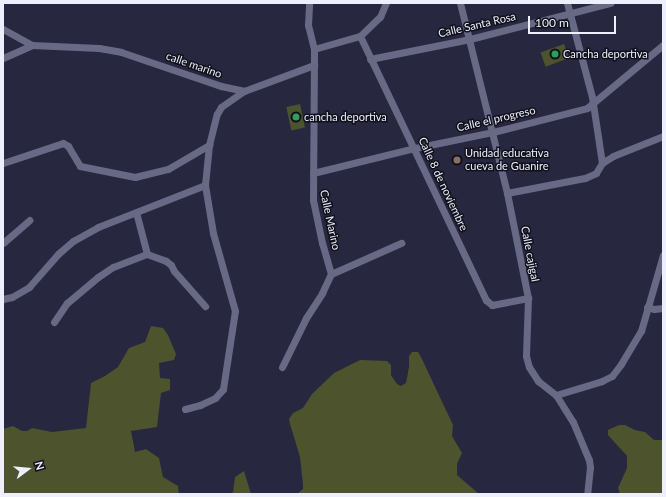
<!DOCTYPE html>
<html>
<head>
<meta charset="utf-8">
<style>
	body { margin:0 }
	#map { position:relative; width:666px; height:497px; overflow:hidden; background:#27273f; font-family:Lato,sans-serif }
	div>[style] { position:absolute }
	[style*='--x'] { left:calc(var(--x)*1px); top:calc(var(--y)*1px); width:calc(var(--w)*1px); rotate:calc(var(--a)*1deg) }
	.green>* { inset:0; background:#4c532d; transform-origin:0 0 }
	.street>* { height:7px; margin:-3.5px; padding:0 3.5px; transform-origin:3.5px; border-radius:3.5px; background:#686985 }
	.dots>* { width:11px; height:11px; translate:-50% -50%; box-sizing:border-box; border:2px solid #11111c; border-radius:50% }
	span { translate:-50% -50%; white-space:nowrap; text-align:center; line-height:1.15; -webkit-text-stroke:3px #11111c; paint-order:stroke }
	.street-label { font-size:11px; color:#edeefe }
	.poi-label { font-size:11px; color:#edeefe }
	.left { translate:0 -50%; text-align:left }
	.frame { position:absolute; inset:0; border:4px solid #edeefe; pointer-events:none }
	.north { position:absolute; left:8px; top:449px; width:40px; height:40px; -webkit-text-stroke:3px #11111c; paint-order:stroke; rotate:74deg; font-size:11px; font-weight:700; line-height:16px; text-align:center; color:#edeefe }
	.north::after { content:''; display:block; margin:auto; width:14px; height:18px; background:#edeefe; clip-path:polygon(50% 0,100% 100%,50% 72%,0 100%) }
	.scale { position:absolute; left:528px; top:16px; width:88px; height:18px; box-sizing:border-box; border:2px solid #edeefe; border-top:0; padding-left:5px; font-size:12px; line-height:14px; white-space:nowrap; color:#edeefe; -webkit-text-stroke:3px #11111c; paint-order:stroke }
</style>
</head>
<body>
<div id="map">
	<div class="green">
		<div style="left:564px;top:44px;width:15px;height:25px;rotate:70deg"></div>
		<div style="left:300px;top:104px;width:24px;height:14px;rotate:78deg"></div>
		<div style="clip-path:polygon(151px 326px,163px 328px,168px 335px,176px 354px,174px 360px,159px 363px,160px 378px,170px 379px,170px 390px,161px 393px,157px 427px,131px 431px,135px 452px,146px 449px,159px 458px,163px 477px,178px 486px,179px 494px,3px 494px,3px 429px,13px 426px,22px 431px,27px 431px,32px 428px,52px 432px,86px 428px,91px 383px,105px 376px,118px 367px,129px 348px,145px 342px)"></div>
		<div style="clip-path:polygon(412px 352px,418px 352px,421px 357px,453px 425px,452px 436px,462px 453px,457px 464px,457px 475px,479px 494px,297px 494px,303px 489px,303px 484px,300px 457px,290px 424px,289px 419px,293px 413px,303px 408px,312px 394px,334px 373px,360px 360px,387px 361px,391px 365px,391px 375px,397px 384px,401px 386px,406px 383px,409px 367px,409px 356px)"></div>
		<div style="clip-path:polygon(619px 425px,625px 425px,635px 430px,645px 432px,654px 440px,663px 440px,663px 494px,620px 494px,618px 488px,627px 468px,627px 456px,608px 435px,608px 430px)"></div>
		<div style="clip-path:polygon(244px 471px,251px 494px,231px 494px,233px 492px,235px 477px)"></div>
	</div>
	<div class="street">
		<div style="--x:460;--y:3;--w:196;--a:76.1"></div>
		<div style="--x:507;--y:193;--w:107;--a:78.7"></div>
		<div style="--x:528;--y:298;--w:58;--a:92"></div>
		<div style="--x:526;--y:356;--w:11;--a:75"></div>
		<div style="--x:529;--y:367;--w:17;--a:57"></div>
		<div style="--x:538;--y:381;--w:23;--a:38"></div>
		<div style="--x:556;--y:395;--w:32;--a:58"></div>
		<div style="--x:573;--y:422;--w:41;--a:67.2"></div>
		<div style="--x:589;--y:460;--w:7;--a:82"></div>
		<div style="--x:590;--y:467;--w:27;--a:96"></div>
		<div style="--x:567;--y:3;--w:97;--a:75.1"></div>
		<div style="--x:592;--y:97;--w:67;--a:81.4"></div>
		<div style="--x:3;--y:29;--w:33;--a:29"></div>
		<div style="--x:360;--y:36;--w:293;--a:64.5"></div>
		<div style="--x:486;--y:300;--w:8;--a:40"></div>
		<div style="--x:492;--y:305;--w:37;--a:-11"></div>
		<div style="--x:314;--y:49;--w:48;--a:-15.8"></div>
		<div style="--x:360;--y:36;--w:28;--a:-44"></div>
		<div style="--x:380;--y:17;--w:15;--a:-67"></div>
		<div style="--x:3;--y:58;--w:32;--a:-24"></div>
		<div style="--x:32;--y:45;--w:67;--a:2.6"></div>
		<div style="--x:99;--y:48;--w:22;--a:10"></div>
		<div style="--x:121;--y:52;--w:106;--a:18.8"></div>
		<div style="--x:221;--y:86;--w:24;--a:12"></div>
		<div style="--x:244;--y:91;--w:75;--a:-20.4"></div>
		<div style="--x:314;--y:65;--w:16;--a:-90"></div>
		<div style="--x:314;--y:49;--w:25;--a:-104"></div>
		<div style="--x:308;--y:25;--w:22;--a:-87"></div>
		<div style="--x:370;--y:59;--w:102;--a:-11.3"></div>
		<div style="--x:470;--y:39;--w:145;--a:-14.4"></div>
		<div style="--x:3;--y:163;--w:63;--a:-18.4"></div>
		<div style="--x:63;--y:143;--w:6;--a:31"></div>
		<div style="--x:68;--y:146;--w:23;--a:59"></div>
		<div style="--x:80;--y:166;--w:56;--a:11.3"></div>
		<div style="--x:135;--y:177;--w:34;--a:-14"></div>
		<div style="--x:168;--y:169;--w:48;--a:-30.3"></div>
		<div style="--x:313;--y:173;--w:105;--a:-13.8"></div>
		<div style="--x:415;--y:148;--w:80;--a:-11.6"></div>
		<div style="--x:493;--y:132;--w:97;--a:-14.3"></div>
		<div style="--x:587;--y:108;--w:99;--a:-39.7"></div>
		<div style="--x:507;--y:193;--w:79;--a:-10.9"></div>
		<div style="--x:585;--y:178;--w:12;--a:-24"></div>
		<div style="--x:596;--y:173;--w:12;--a:-59"></div>
		<div style="--x:602;--y:163;--w:13;--a:-32"></div>
		<div style="--x:613;--y:156;--w:54;--a:-21.8"></div>
		<div style="--x:3;--y:243;--w:35;--a:-41"></div>
		<div style="--x:147;--y:254;--w:20;--a:20"></div>
		<div style="--x:166;--y:261;--w:6;--a:39"></div>
		<div style="--x:171;--y:265;--w:7;--a:63"></div>
		<div style="--x:174;--y:271;--w:47;--a:48.5"></div>
		<div style="--x:331;--y:274;--w:77;--a:-23.9"></div>
		<div style="--x:3;--y:299;--w:9;--a:-13"></div>
		<div style="--x:12;--y:297;--w:20;--a:-30"></div>
		<div style="--x:29;--y:287;--w:44;--a:-48.7"></div>
		<div style="--x:58;--y:254;--w:20;--a:-41"></div>
		<div style="--x:73;--y:241;--w:29;--a:-29"></div>
		<div style="--x:98;--y:227;--w:115;--a:-21.4"></div>
		<div style="--x:647;--y:307;--w:7;--a:16"></div>
		<div style="--x:654;--y:309;--w:9;--a:-6"></div>
		<div style="--x:54;--y:322;--w:23;--a:-56"></div>
		<div style="--x:67;--y:303;--w:40;--a:-40"></div>
		<div style="--x:98;--y:277;--w:18;--a:-34"></div>
		<div style="--x:113;--y:267;--w:36;--a:-21"></div>
		<div style="--x:147;--y:254;--w:43;--a:-104.7"></div>
		<div style="--x:282;--y:367;--w:55;--a:-63.9"></div>
		<div style="--x:306;--y:318;--w:30;--a:-57"></div>
		<div style="--x:322;--y:293;--w:21;--a:-65"></div>
		<div style="--x:331;--y:274;--w:32;--a:-106"></div>
		<div style="--x:322;--y:243;--w:44;--a:-101.8"></div>
		<div style="--x:313;--y:200;--w:135;--a:-89.6"></div>
		<div style="--x:556;--y:395;--w:48;--a:-16.9"></div>
		<div style="--x:602;--y:381;--w:11;--a:-27"></div>
		<div style="--x:612;--y:376;--w:15;--a:-53"></div>
		<div style="--x:621;--y:364;--w:39;--a:-59"></div>
		<div style="--x:641;--y:331;--w:79;--a:-73.9"></div>
		<div style="--x:185;--y:409;--w:16;--a:-15"></div>
		<div style="--x:200;--y:405;--w:17;--a:-25"></div>
		<div style="--x:215;--y:398;--w:12;--a:-48"></div>
		<div style="--x:223;--y:389;--w:79;--a:-81.3"></div>
		<div style="--x:235;--y:311;--w:81;--a:-105.8"></div>
		<div style="--x:213;--y:233;--w:49;--a:-99.5"></div>
		<div style="--x:205;--y:185;--w:40;--a:-84.3"></div>
		<div style="--x:209;--y:145;--w:32;--a:-76"></div>
		<div style="--x:217;--y:114;--w:8;--a:-60"></div>
		<div style="--x:221;--y:107;--w:28;--a:-35"></div>
	</div>
	<div class="dots">
		<div style="left:555px;top:54px;background:#2e9e5b"></div>
		<div style="left:296px;top:117px;background:#2e9e5b"></div>
		<div style="left:457px;top:160px;background:#8d6e63"></div>
	</div>
	<div class="street-label">
		<span style="left:477px;top:25px;rotate:-13deg">Calle Santa Rosa</span>
		<span style="left:194px;top:65px;rotate:19deg">calle marino</span>
		<span style="left:496px;top:119px;rotate:-13deg">Calle el progreso</span>
		<span style="left:443px;top:184px;rotate:65deg">Calle 8 de noviembre</span>
		<span style="left:330px;top:220px;rotate:78deg">Calle Marino</span>
		<span style="left:530px;top:254px;rotate:79deg">Calle cajigal</span>
	</div>
	<div class="poi-label">
		<span class="left" style="left:563px;top:54px">Cancha deportiva</span>
		<span class="left" style="left:304px;top:117px">cancha deportiva</span>
		<span class="left" style="left:465px;top:160px">Unidad educativa<br>cueva de Guanire</span>
	</div>
	<div class="frame"></div>
	<div class="north">N</div>
	<div class="scale">100 m</div>
</div>
</body>
</html>
